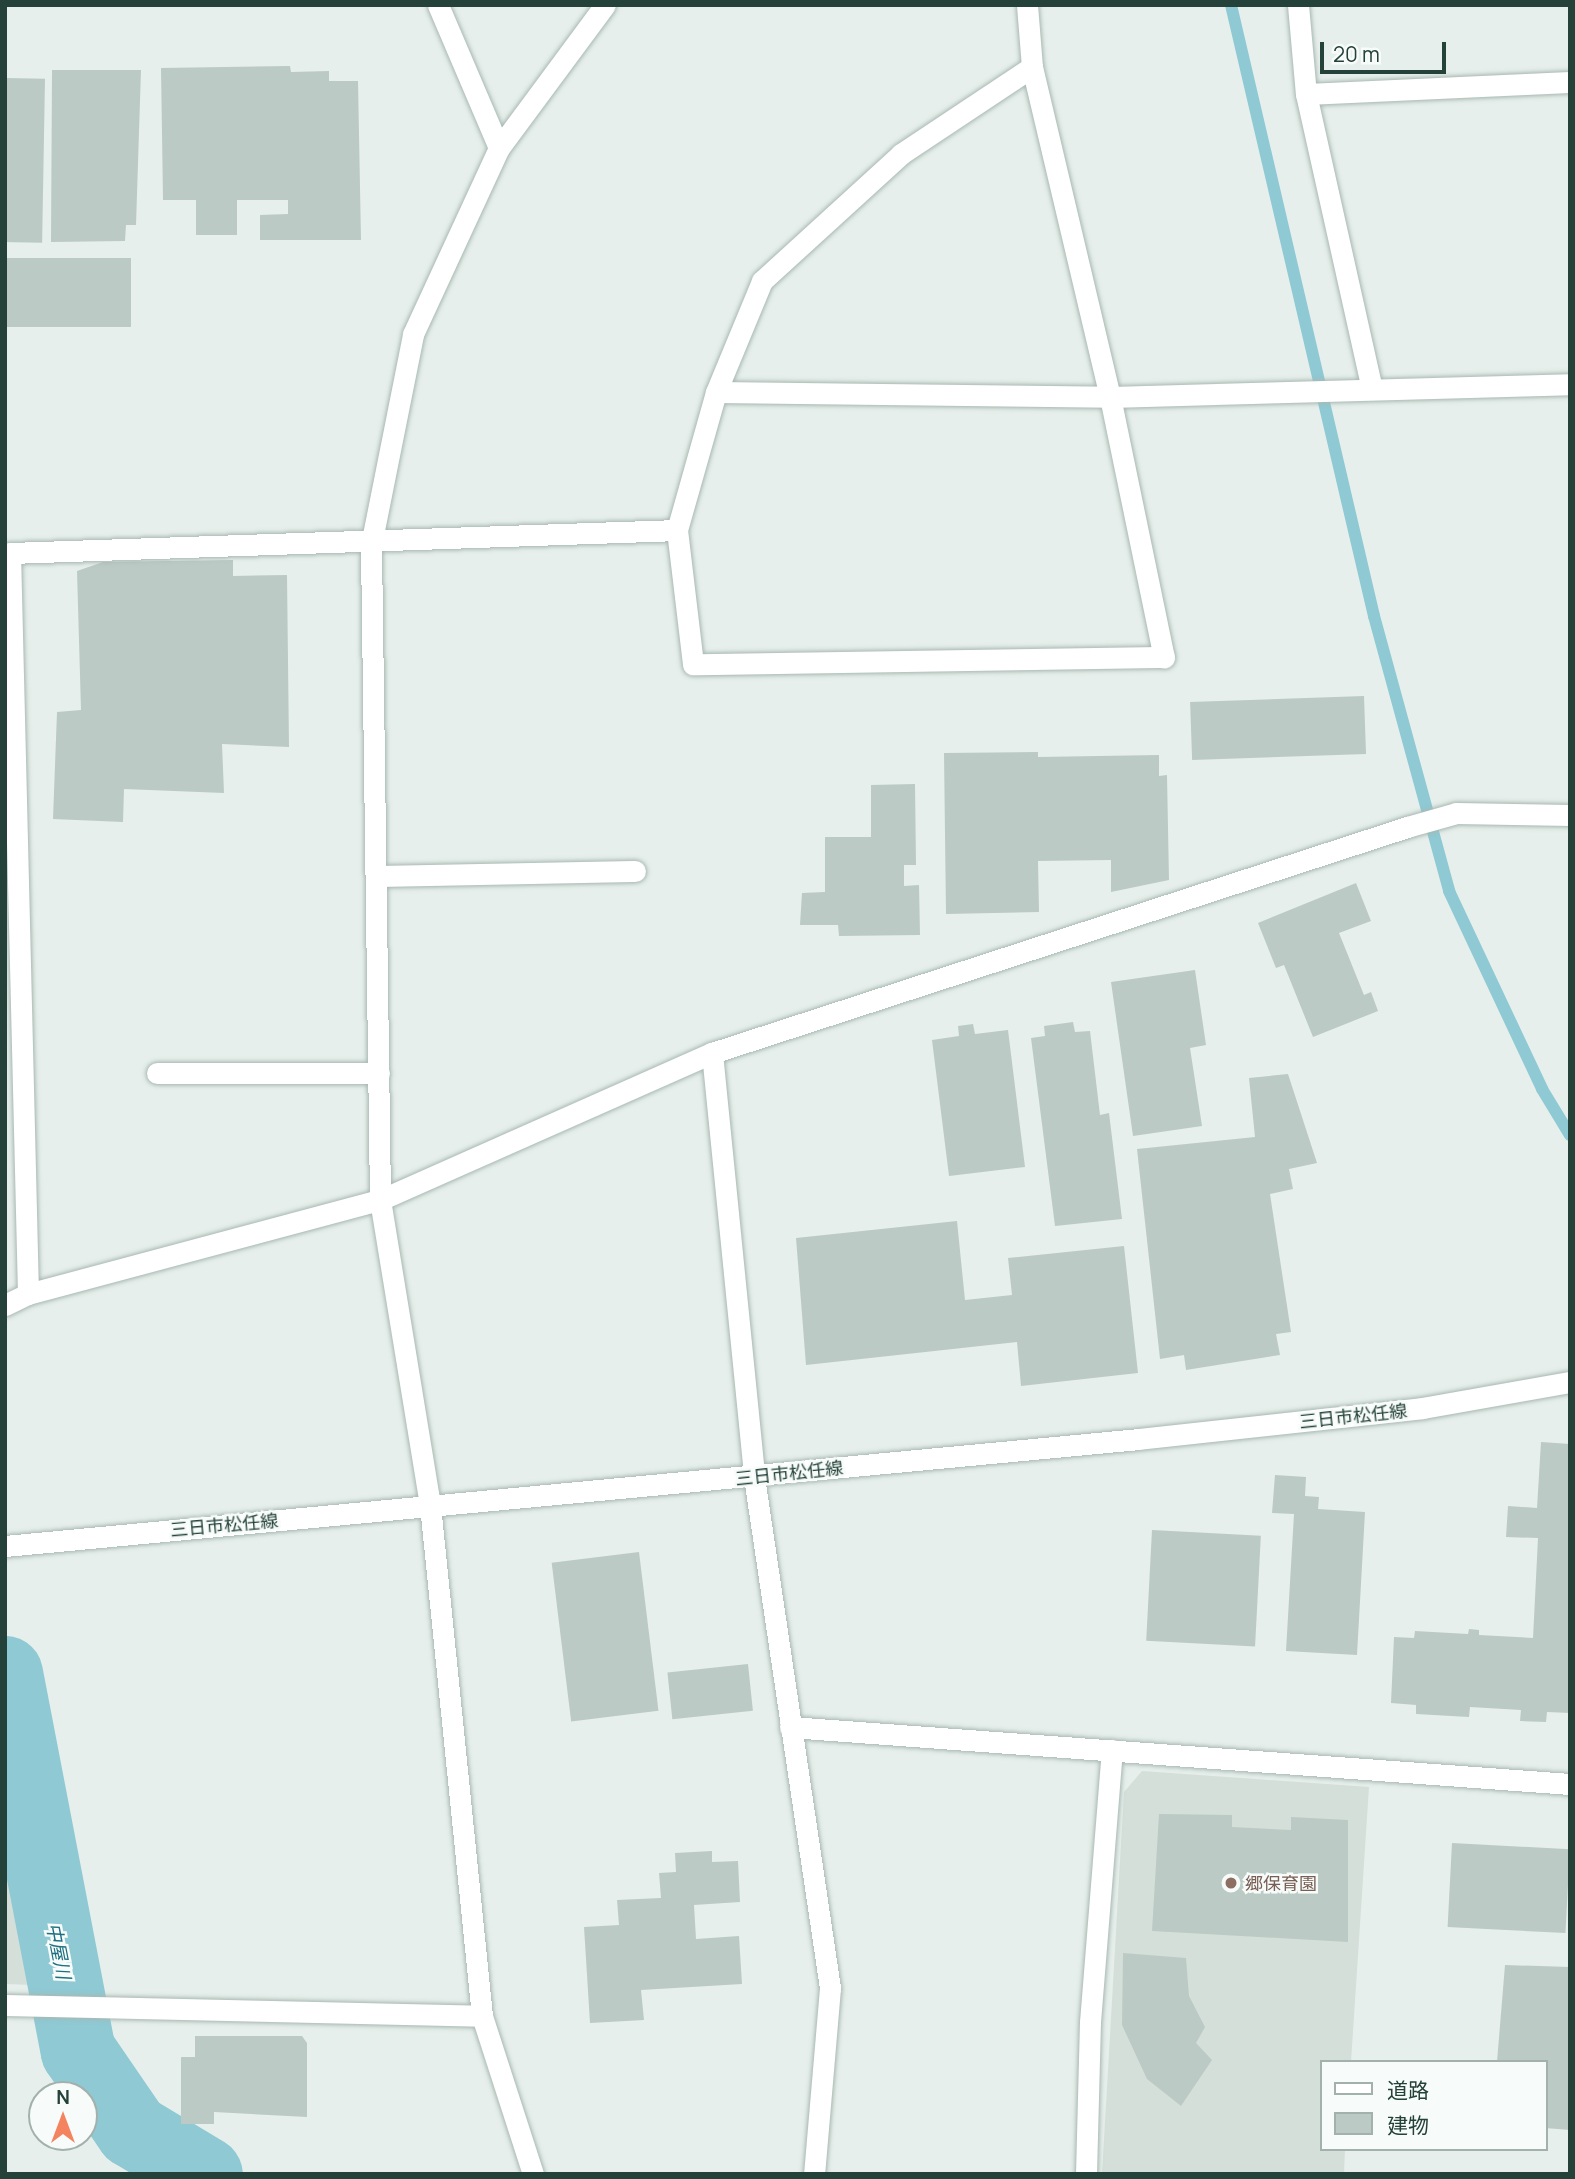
<!DOCTYPE html>
<html>
<head>
<meta charset="utf-8">
<style>
	body { margin:0 }
	#map { position:relative; width:1575px; height:2179px; overflow:hidden; background:#e6efeb; font-family:Manrope,"Noto Sans JP",sans-serif }
	div>[style] { position:absolute }
	[style*='--x'] { left:calc(var(--x)*1px); top:calc(var(--y)*1px); width:calc(var(--w)*1px); rotate:calc(var(--a)*1deg) }
	.built>* { inset:0; background:#d4dfda }
	.stream>* { height:12px; margin:-6px; padding:0 6px; transform-origin:6px; border-radius:6px; background:#8ec9d4 }
	.river>* { height:75px; margin:-37.5px; padding:0 37.5px; transform-origin:37.5px; border-radius:37.5px; background:#8ec9d4 }
	.building>* { inset:0; background:#bbcac4; transform-origin:0 0 }
	.roads { filter:drop-shadow(0 0 2px #a8b8b2) drop-shadow(0 0 2px #a8b8b2) }
	.minor>* { height:21px; margin:-10.5px; padding:0 10.5px; transform-origin:10.5px; border-radius:10.5px; background:#fff }
	.tertiary>* { height:21px; margin:-10.5px; padding:0 10.5px; transform-origin:10.5px; border-radius:10.5px; background:#fff }
	.secondary>* { height:21px; margin:-10.5px; padding:0 10.5px; transform-origin:10.5px; border-radius:10.5px; background:#fff }
	.dots>* { width:19px; height:19px; translate:-50% -50%; box-sizing:border-box; border:4px solid #f7fbf9; border-radius:50% }
	span { translate:-50% -50%; white-space:nowrap; text-align:center; line-height:1.15; -webkit-text-stroke:5px #f7fbf9; paint-order:stroke }
	.street-label { font-size:18px; color:#24423a }
	.education-label { font-size:18px; color:#785e54 }
	.left { translate:0 -50%; text-align:left }
	.water-label { font-size:19px; color:#1c6f80; font-style:italic }
	.frame { position:absolute; inset:0; border:7px solid #24423a; pointer-events:none }
	.legend { position:absolute; left:1320px; top:2060px; width:228px; height:91px; box-sizing:border-box; background:#f7fbf9; border:2px solid #a3b1ad; margin:0; padding:9px 12px; list-style:none; font-size:21px; color:#24423a }
	.legend li { display:flex; align-items:center; gap:14px; height:35px }
	.legend b { width:35px; border:2px solid #a3b1ad }
	.north { position:absolute; left:28px; top:2081px; width:70px; height:70px; box-sizing:border-box; background:#f7fbf9; border:2px solid #a3b1ad; border-radius:50%; rotate:0deg; font-size:19px; font-weight:700; line-height:28px; text-align:center; color:#24423a }
	.north::after { content:''; display:block; margin:auto; width:24px; height:32px; background:#f4845f; clip-path:polygon(50% 0,100% 100%,50% 72%,0 100%) }
	.scale { position:absolute; left:1320px; top:42px; width:126px; height:32px; box-sizing:border-box; border:4px solid #24423a; border-top:0; padding-left:9px; font-size:21px; line-height:24px; white-space:nowrap; color:#24423a; -webkit-text-stroke:5px #f7fbf9; paint-order:stroke }
</style>
</head>
<body>
<div id="map">
	<div class="built">
		<div style="clip-path:polygon(1142px 1771px,1369px 1787px,1351px 2062px,1321px 2062px,1321px 2149px,1345px 2149px,1344px 2174px,1102px 2174px,1124px 1792px)"></div>
		<div style="clip-path:polygon(5px 1823px,9px 1841px,34px 1985px,5px 1984px)"></div>
	</div>
	<div class="stream">
		<div style="--x:1231;--y:5;--w:628;--a:76.83"></div>
		<div style="--x:1374;--y:616;--w:285;--a:74.7"></div>
		<div style="--x:1449;--y:891;--w:219;--a:64.8"></div>
		<div style="--x:1542;--y:1089;--w:54;--a:58.7"></div>
	</div>
	<div class="river">
		<div style="--x:5;--y:1673;--w:385;--a:79.1"></div>
		<div style="--x:78;--y:2051;--w:96;--a:55.6"></div>
		<div style="--x:132;--y:2130;--w:85;--a:31.1"></div>
	</div>
	<div class="building">
		<div style="clip-path:polygon(290px 66px,291px 72px,329px 71px,329px 81px,358px 81px,361px 240px,260px 240px,260px 215px,288px 214px,288px 200px,237px 200px,237px 235px,196px 235px,196px 200px,163px 200px,161px 68px)"></div>
		<div style="clip-path:polygon(52px 70px,141px 70px,136px 225px,126px 225px,125px 241px,51px 242px)"></div>
		<div style="left:5px;top:78px;width:40px;height:164px;rotate:1deg"></div>
		<div style="left:131px;top:258px;width:69px;height:126px;rotate:90deg"></div>
		<div style="clip-path:polygon(233px 560px,233px 576px,287px 575px,289px 747px,222px 744px,224px 793px,124px 789px,123px 822px,53px 819px,57px 712px,81px 710px,77px 571px,103px 562px)"></div>
		<div style="left:1364px;top:696px;width:58px;height:174px;rotate:88deg"></div>
		<div style="clip-path:polygon(1038px 752px,1038px 757px,1159px 755px,1159px 776px,1167px 775px,1169px 880px,1111px 892px,1111px 860px,1038px 861px,1039px 912px,946px 914px,944px 753px)"></div>
		<div style="clip-path:polygon(915px 784px,916px 865px,904px 865px,904px 886px,919px 885px,920px 935px,839px 936px,838px 925px,800px 925px,802px 893px,825px 892px,825px 837px,871px 837px,871px 785px)"></div>
		<div style="clip-path:polygon(1356px 883px,1371px 921px,1339px 933px,1364px 995px,1371px 992px,1378px 1011px,1313px 1037px,1284px 965px,1276px 968px,1258px 923px)"></div>
		<div style="clip-path:polygon(1195px 970px,1206px 1045px,1190px 1048px,1202px 1126px,1133px 1136px,1111px 982px)"></div>
		<div style="clip-path:polygon(1073px 1022px,1075px 1032px,1090px 1031px,1100px 1115px,1109px 1113px,1122px 1219px,1055px 1226px,1031px 1038px,1045px 1036px,1044px 1026px)"></div>
		<div style="clip-path:polygon(973px 1024px,975px 1034px,1008px 1030px,1025px 1167px,949px 1176px,932px 1040px,959px 1036px,958px 1026px)"></div>
		<div style="clip-path:polygon(1288px 1074px,1317px 1163px,1289px 1169px,1293px 1189px,1270px 1194px,1291px 1332px,1276px 1334px,1280px 1355px,1186px 1370px,1184px 1355px,1160px 1359px,1137px 1149px,1255px 1137px,1249px 1078px)"></div>
		<div style="clip-path:polygon(957px 1221px,965px 1300px,1012px 1295px,1008px 1258px,1124px 1246px,1138px 1373px,1021px 1386px,1017px 1342px,806px 1365px,796px 1238px)"></div>
		<div style="clip-path:polygon(1541px 1442px,1570px 1444px,1570px 1713px,1547px 1712px,1546px 1722px,1520px 1721px,1521px 1710px,1470px 1707px,1469px 1717px,1416px 1714px,1416px 1705px,1391px 1703px,1394px 1637px,1414px 1638px,1415px 1631px,1468px 1634px,1469px 1629px,1479px 1630px,1479px 1635px,1533px 1638px,1538px 1538px,1506px 1537px,1508px 1506px,1537px 1508px)"></div>
		<div style="clip-path:polygon(1275px 1475px,1306px 1477px,1305px 1496px,1319px 1497px,1318px 1509px,1365px 1512px,1357px 1655px,1286px 1651px,1294px 1514px,1272px 1513px)"></div>
		<div style="left:1152px;top:1530px;width:109px;height:111px;rotate:3deg"></div>
		<div style="left:639px;top:1552px;width:160px;height:88px;rotate:83deg"></div>
		<div style="left:748px;top:1664px;width:47px;height:81px;rotate:84deg"></div>
		<div style="clip-path:polygon(1159px 1814px,1232px 1815px,1232px 1827px,1291px 1830px,1291px 1817px,1348px 1820px,1348px 1942px,1152px 1931px)"></div>
		<div style="left:1452px;top:1843px;width:118px;height:84px;rotate:3deg"></div>
		<div style="clip-path:polygon(712px 1851px,712px 1862px,738px 1861px,740px 1902px,694px 1905px,696px 1939px,739px 1936px,742px 1984px,641px 1990px,644px 2020px,590px 2023px,584px 1927px,619px 1925px,617px 1900px,661px 1898px,659px 1873px,676px 1872px,675px 1853px)"></div>
		<div style="clip-path:polygon(1123px 1953px,1186px 1958px,1189px 1996px,1205px 2027px,1196px 2043px,1212px 2060px,1181px 2106px,1147px 2079px,1122px 2025px)"></div>
		<div style="clip-path:polygon(1505px 1965px,1570px 1967px,1570px 2130px,1545px 2128px,1545px 2062px,1497px 2062px)"></div>
		<div style="clip-path:polygon(195px 2036px,302px 2036px,307px 2043px,307px 2117px,214px 2112px,214px 2124px,181px 2124px,181px 2057px,195px 2057px)"></div>
	</div>
	<div class="roads">
		<div class="minor">
			<div style="--x:1027;--y:5;--w:62;--a:85.4"></div>
			<div style="--x:1298;--y:5;--w:89;--a:84.9"></div>
			<div style="--x:1306;--y:94;--w:302;--a:77.4"></div>
			<div style="--x:1306;--y:94;--w:264;--a:-2.6"></div>
			<div style="--x:716;--y:392;--w:120;--a:-67.5"></div>
			<div style="--x:762;--y:281;--w:188;--a:-42.4"></div>
			<div style="--x:901;--y:154;--w:157;--a:-33.6"></div>
			<div style="--x:1032;--y:67;--w:339;--a:76.7"></div>
			<div style="--x:1110;--y:397;--w:266;--a:78.3"></div>
			<div style="--x:1164;--y:657;--w:471;--a:179.1"></div>
			<div style="--x:693;--y:664;--w:135;--a:-96.8"></div>
			<div style="--x:677;--y:530;--w:143;--a:-74.2"></div>
			<div style="--x:716;--y:392;--w:394;--a:0.7"></div>
			<div style="--x:1110;--y:397;--w:460;--a:-1.6"></div>
			<div style="--x:376;--y:876;--w:259;--a:-1.1"></div>
			<div style="--x:712;--y:1053;--w:426;--a:84.3"></div>
			<div style="--x:754;--y:1477;--w:517;--a:81.54"></div>
			<div style="--x:830;--y:1988;--w:187;--a:94.9"></div>
			<div style="--x:157;--y:1073;--w:222;--a:0"></div>
			<div style="--x:28;--y:1294;--w:741;--a:-91.39"></div>
			<div style="--x:10;--y:553;--w:667;--a:-1.97"></div>
			<div style="--x:790;--y:1727;--w:782;--a:4.18"></div>
			<div style="--x:5;--y:2005;--w:477;--a:1.3"></div>
			<div style="--x:1086;--y:2174;--w:152;--a:-88.5"></div>
			<div style="--x:1090;--y:2022;--w:273;--a:-85.4"></div>
		</div>
		<div class="tertiary">
			<div style="--x:438;--y:5;--w:155;--a:66.9"></div>
			<div style="--x:5;--y:1305;--w:25;--a:-26"></div>
			<div style="--x:28;--y:1294;--w:364;--a:-15"></div>
			<div style="--x:380;--y:1200;--w:363;--a:-23.9"></div>
			<div style="--x:712;--y:1053;--w:731;--a:-18.01"></div>
			<div style="--x:1407;--y:827;--w:51;--a:-15.9"></div>
			<div style="--x:1456;--y:813;--w:114;--a:1"></div>
			<div style="--x:533;--y:2174;--w:166;--a:-107.9"></div>
			<div style="--x:482;--y:2016;--w:514;--a:-95.81"></div>
			<div style="--x:430;--y:1505;--w:309;--a:-99.3"></div>
			<div style="--x:380;--y:1200;--w:655;--a:-90.79"></div>
			<div style="--x:371;--y:545;--w:215;--a:-78.7"></div>
			<div style="--x:413;--y:334;--w:205;--a:-65.2"></div>
			<div style="--x:499;--y:148;--w:178;--a:-53.5"></div>
		</div>
		<div class="secondary">
			<div style="--x:5;--y:1546;--w:1138;--a:-5.39"></div>
			<div style="--x:1138;--y:1439;--w:286;--a:-6.2"></div>
			<div style="--x:1422;--y:1408;--w:150;--a:-10"></div>
		</div>
	</div>
	<div class="dots">
		<div style="left:1231px;top:1883px;background:#8d6e63"></div>
	</div>
	<div class="street-label">
		<span style="left:1353px;top:1416px;rotate:-6deg">三日市松任線</span>
		<span style="left:789px;top:1473px;rotate:-6deg">三日市松任線</span>
		<span style="left:224px;top:1525px;rotate:-5deg">三日市松任線</span>
	</div>
	<div class="education-label">
		<span class="left" style="left:1245px;top:1883px">郷保育園</span>
	</div>
	<div class="water-label">
		<span style="left:58px;top:1951px;rotate:79deg">中屋川</span>
	</div>
	<div class="frame"></div>
	<ul class="legend">
	<li><b style="height:9px;background:#fff"></b>道路</li>
	<li><b style="height:19px;background:#bbcac4"></b>建物</li>
	</ul>
	<div class="north">N</div>
	<div class="scale">20 m</div>
</div>
</body>
</html>
